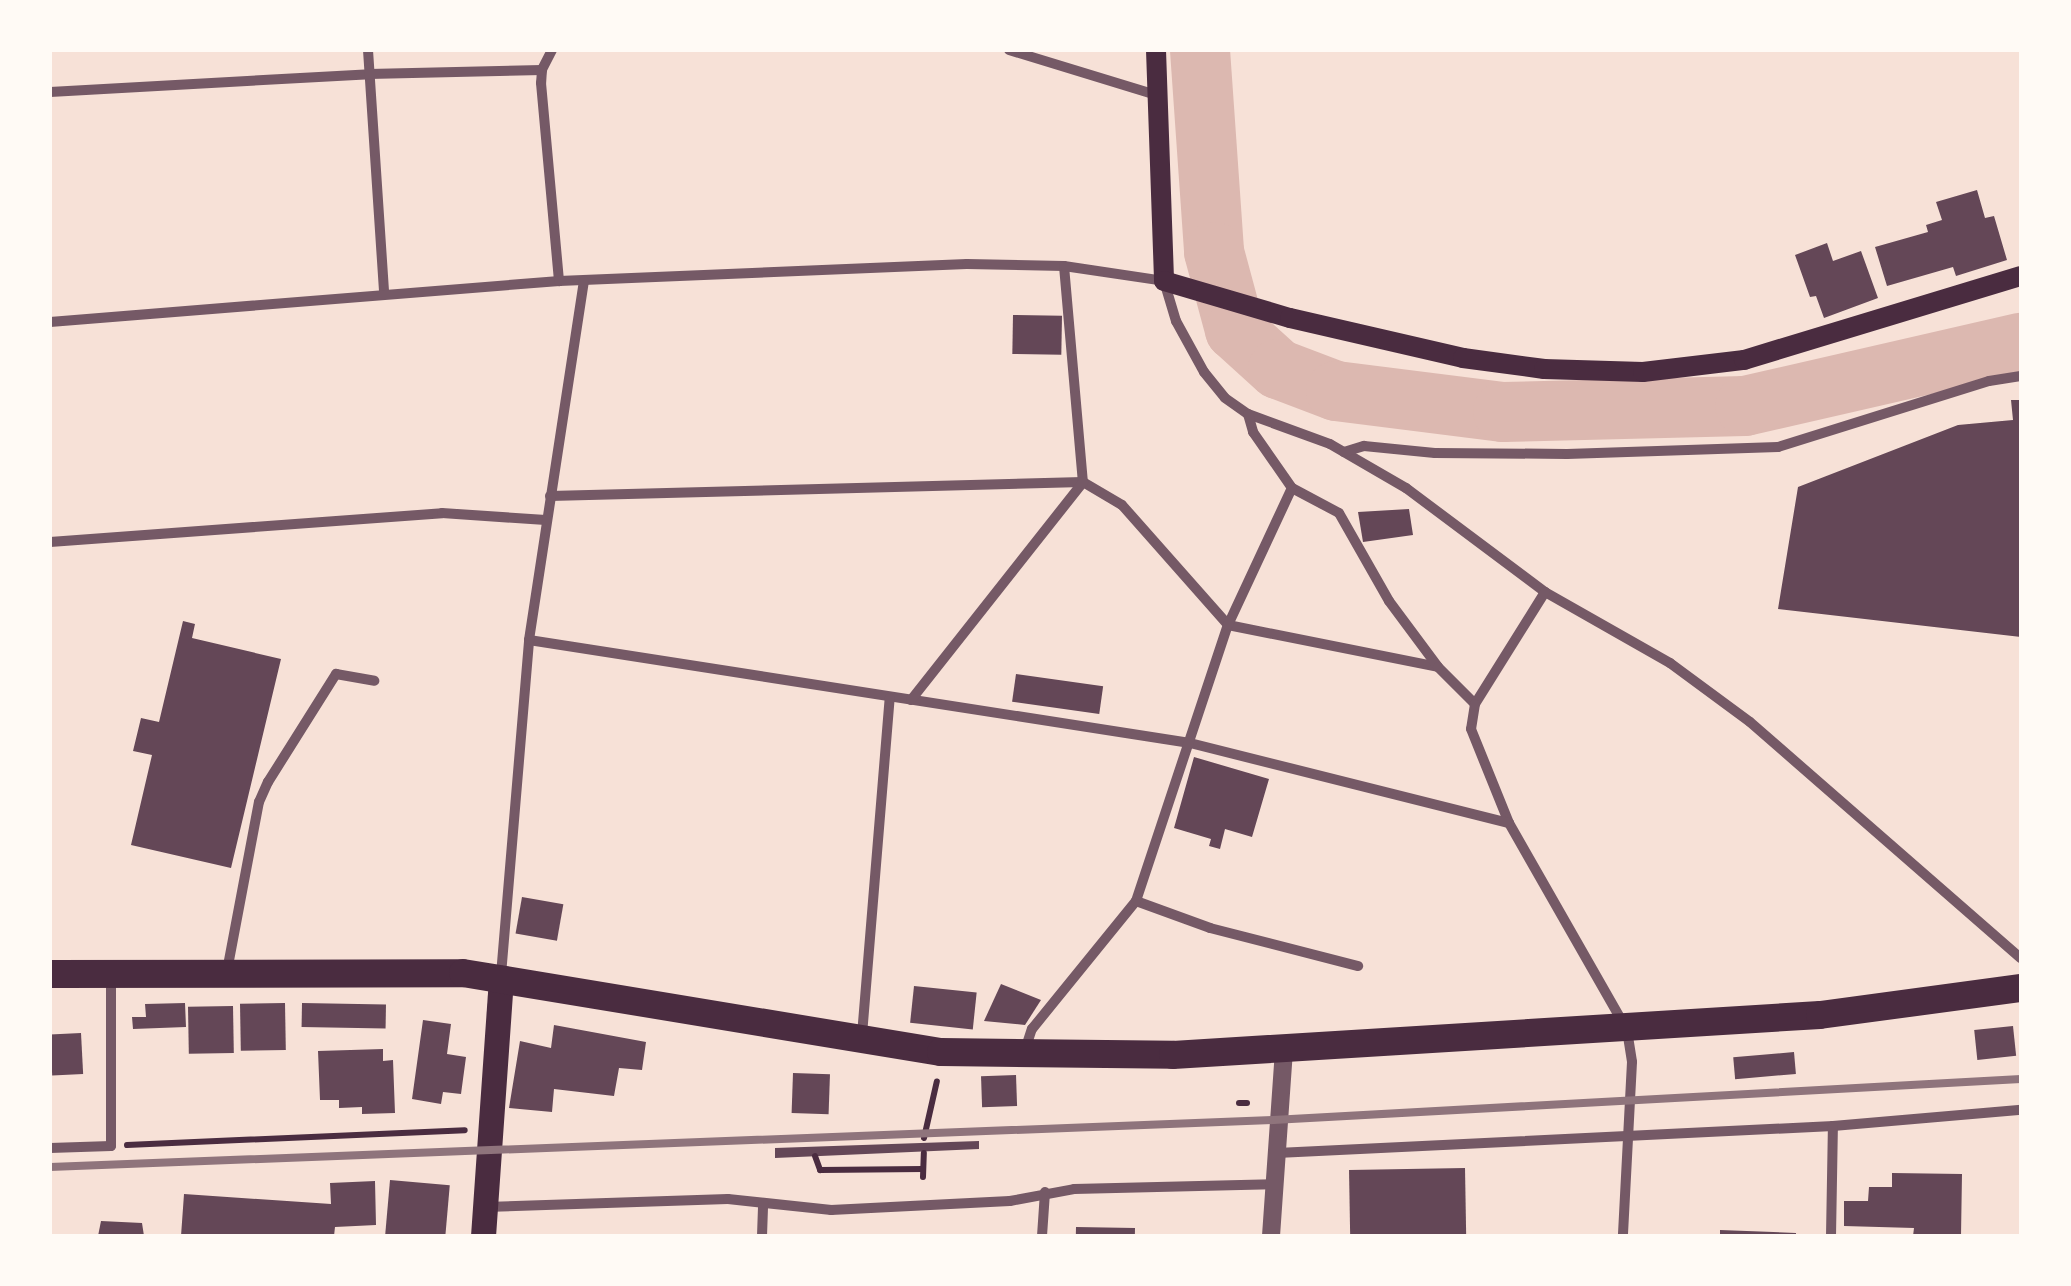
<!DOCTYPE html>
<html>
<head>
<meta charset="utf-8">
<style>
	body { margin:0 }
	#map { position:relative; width:2071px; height:1286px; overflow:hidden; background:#f7e1d7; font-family:"Alegreya Sans",sans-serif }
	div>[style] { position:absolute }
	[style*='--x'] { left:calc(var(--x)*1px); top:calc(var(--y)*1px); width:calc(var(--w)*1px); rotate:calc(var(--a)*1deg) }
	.river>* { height:60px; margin:-30px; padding:0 30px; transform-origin:30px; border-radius:30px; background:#dcb8b0 }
	.building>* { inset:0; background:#644757; transform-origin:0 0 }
	.path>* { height:6px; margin:-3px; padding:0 3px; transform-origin:3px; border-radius:3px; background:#4a2c40 }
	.minor>* { height:10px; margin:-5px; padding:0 5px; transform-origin:5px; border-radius:5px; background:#755966 }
	.tertiary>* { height:18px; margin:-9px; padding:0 9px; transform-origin:9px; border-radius:9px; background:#755966 }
	.secondary>* { height:20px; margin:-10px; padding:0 10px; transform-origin:10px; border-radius:10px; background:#4a2c40 }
	.primary>* { height:25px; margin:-12.5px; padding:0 12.5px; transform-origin:12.5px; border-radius:12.5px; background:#4a2c40 }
	.trunk>* { height:28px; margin:-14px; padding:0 14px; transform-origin:14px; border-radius:14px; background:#4a2c40 }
	.rail>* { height:8px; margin:-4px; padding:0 4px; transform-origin:4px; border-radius:4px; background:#8f747c }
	span { translate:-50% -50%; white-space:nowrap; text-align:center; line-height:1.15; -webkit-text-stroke:10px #fffaf5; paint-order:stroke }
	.frame { position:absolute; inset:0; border:52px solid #fffaf5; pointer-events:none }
</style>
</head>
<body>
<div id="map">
	<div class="river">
		<div style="--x:1200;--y:50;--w:202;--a:86"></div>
		<div style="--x:1214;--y:252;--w:81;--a:74.9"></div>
		<div style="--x:1235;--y:330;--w:58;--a:42.2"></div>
		<div style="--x:1278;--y:369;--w:62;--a:20.8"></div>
		<div style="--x:1336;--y:391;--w:168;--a:7.2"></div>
		<div style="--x:1503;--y:412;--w:242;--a:-1.4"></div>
		<div style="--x:1745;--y:406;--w:283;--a:-12.9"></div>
	</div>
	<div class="building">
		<div style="clip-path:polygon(1977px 190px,1985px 218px,1994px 216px,2007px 260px,1956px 276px,1953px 267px,1887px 286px,1875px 247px,1928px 232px,1926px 225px,1942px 220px,1936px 202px)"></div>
		<div style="clip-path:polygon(1827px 243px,1833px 261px,1861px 251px,1878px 298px,1824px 318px,1816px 296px,1810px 297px,1795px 255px)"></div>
		<div style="left:1013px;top:315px;width:49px;height:39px;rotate:1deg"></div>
		<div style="clip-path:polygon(2011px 400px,2021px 400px,2021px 637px,1778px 609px,1798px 487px,1958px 425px,2013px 420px)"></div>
		<div style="clip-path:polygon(1409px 509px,1413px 535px,1363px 542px,1358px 512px)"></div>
		<div style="clip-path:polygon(183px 621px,195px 624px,192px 638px,281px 659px,231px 868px,131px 845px,152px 755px,133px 751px,141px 718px,159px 722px)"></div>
		<div style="left:1016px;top:674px;width:88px;height:28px;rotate:8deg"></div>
		<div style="clip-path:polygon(1194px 757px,1269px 779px,1252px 837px,1225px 829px,1220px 849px,1209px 846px,1211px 839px,1174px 828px)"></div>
		<div style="left:522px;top:897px;width:42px;height:37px;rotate:10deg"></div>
		<div style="clip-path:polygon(1001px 984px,1041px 1000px,1025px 1025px,984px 1021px)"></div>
		<div style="left:914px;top:986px;width:63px;height:37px;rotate:6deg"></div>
		<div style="clip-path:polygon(185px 1003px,186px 1027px,133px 1029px,132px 1017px,146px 1017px,145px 1004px)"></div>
		<div style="left:285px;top:1003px;width:47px;height:45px;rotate:89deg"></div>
		<div style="left:302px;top:1003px;width:84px;height:24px;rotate:1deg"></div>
		<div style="left:233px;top:1006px;width:47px;height:45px;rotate:89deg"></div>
		<div style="clip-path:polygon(423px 1020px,451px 1024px,447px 1054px,466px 1057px,461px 1094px,443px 1092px,441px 1104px,412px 1099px)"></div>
		<div style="clip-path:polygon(554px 1025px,646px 1042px,642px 1070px,619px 1068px,614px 1096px,554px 1089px,552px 1112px,509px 1108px,520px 1041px,551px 1048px)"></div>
		<div style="left:2013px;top:1026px;width:30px;height:39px;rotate:84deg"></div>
		<div style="left:81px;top:1033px;width:41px;height:31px;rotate:87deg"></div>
		<div style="clip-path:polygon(383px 1049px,383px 1061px,393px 1060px,395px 1113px,362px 1114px,362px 1107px,339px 1108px,339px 1100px,320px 1100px,318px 1051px)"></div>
		<div style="left:1794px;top:1052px;width:22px;height:61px;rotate:85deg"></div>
		<div style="left:793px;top:1073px;width:37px;height:40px;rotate:2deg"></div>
		<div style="left:1016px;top:1075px;width:31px;height:35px;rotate:88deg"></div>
		<div style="clip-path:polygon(979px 1141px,979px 1149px,775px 1158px,775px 1148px)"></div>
		<div style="left:1465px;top:1168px;width:68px;height:116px;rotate:89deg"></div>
		<div style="clip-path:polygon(1892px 1173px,1962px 1174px,1961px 1236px,1913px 1236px,1914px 1228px,1844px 1226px,1844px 1201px,1868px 1201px,1869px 1187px,1892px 1187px)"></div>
		<div style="left:390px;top:1180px;width:60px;height:56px;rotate:5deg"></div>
		<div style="clip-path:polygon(375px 1181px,376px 1225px,335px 1227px,334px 1236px,181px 1236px,184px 1194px,331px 1204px,330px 1183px)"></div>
		<div style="clip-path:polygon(101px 1221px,142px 1223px,144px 1236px,98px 1236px)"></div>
		<div style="left:1076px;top:1227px;width:59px;height:9px;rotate:1deg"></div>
		<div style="clip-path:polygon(1720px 1230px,1796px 1233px,1796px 1236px,1720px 1236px)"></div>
	</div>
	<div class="path">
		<div style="--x:1239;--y:1103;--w:8;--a:0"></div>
		<div style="--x:924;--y:1138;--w:58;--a:-77.2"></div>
		<div style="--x:127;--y:1145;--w:338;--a:-2.5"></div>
		<div style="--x:815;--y:1156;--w:15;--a:70"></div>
		<div style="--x:820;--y:1170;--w:103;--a:-0.6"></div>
		<div style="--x:923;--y:1177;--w:24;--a:-88"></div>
	</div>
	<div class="minor">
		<div style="--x:368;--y:50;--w:244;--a:86.2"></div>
		<div style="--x:552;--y:50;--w:22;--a:117"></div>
		<div style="--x:542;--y:70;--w:13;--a:94"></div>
		<div style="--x:541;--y:83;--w:199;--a:84.8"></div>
		<div style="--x:1009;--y:50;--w:154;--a:17"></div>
		<div style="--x:50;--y:92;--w:320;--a:-3.2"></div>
		<div style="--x:369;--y:74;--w:173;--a:-1.3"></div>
		<div style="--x:1064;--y:266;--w:217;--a:85"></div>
		<div style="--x:1083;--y:482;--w:45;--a:30.5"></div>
		<div style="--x:1122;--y:505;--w:160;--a:48.5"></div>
		<div style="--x:1228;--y:625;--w:214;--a:11.3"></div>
		<div style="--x:50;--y:322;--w:511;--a:-4.61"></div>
		<div style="--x:559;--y:281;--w:408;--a:-2.4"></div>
		<div style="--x:967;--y:264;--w:97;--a:1.2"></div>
		<div style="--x:1064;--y:266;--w:101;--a:8.5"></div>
		<div style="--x:1164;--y:281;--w:42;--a:73.3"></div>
		<div style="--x:1176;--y:321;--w:58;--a:61.2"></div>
		<div style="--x:1204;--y:372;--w:33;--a:51"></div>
		<div style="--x:1225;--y:398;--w:28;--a:35"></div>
		<div style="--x:1248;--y:414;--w:87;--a:20.1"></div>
		<div style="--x:1330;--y:444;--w:88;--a:30.1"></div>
		<div style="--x:1406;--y:488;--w:174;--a:36.8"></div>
		<div style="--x:1545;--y:592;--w:144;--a:29.6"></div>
		<div style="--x:1670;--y:663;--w:99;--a:36.4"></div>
		<div style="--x:1750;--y:722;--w:359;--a:41.1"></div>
		<div style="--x:1248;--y:414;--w:19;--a:74"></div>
		<div style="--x:1253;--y:432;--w:68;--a:55.1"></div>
		<div style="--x:1292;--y:488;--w:53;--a:28"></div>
		<div style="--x:1339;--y:513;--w:101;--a:60.4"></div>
		<div style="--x:1389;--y:601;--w:82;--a:53.4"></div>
		<div style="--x:1438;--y:667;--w:52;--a:45"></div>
		<div style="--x:1344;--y:452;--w:21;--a:-17"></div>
		<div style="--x:1364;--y:446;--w:71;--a:5.6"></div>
		<div style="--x:1435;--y:453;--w:132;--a:0.4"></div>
		<div style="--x:1567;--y:454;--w:211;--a:-1.9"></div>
		<div style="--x:1778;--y:447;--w:221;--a:-17.4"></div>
		<div style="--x:1989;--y:381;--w:32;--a:-9"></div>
		<div style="--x:550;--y:496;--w:533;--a:-1.5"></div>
		<div style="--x:50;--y:542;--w:393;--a:-4.2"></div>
		<div style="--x:442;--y:513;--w:104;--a:3.9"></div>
		<div style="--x:1545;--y:592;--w:132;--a:122"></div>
		<div style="--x:1475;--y:704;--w:25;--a:99"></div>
		<div style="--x:1471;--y:729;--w:101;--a:68"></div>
		<div style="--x:1509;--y:823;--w:238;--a:60.3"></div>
		<div style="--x:1627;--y:1030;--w:32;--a:81"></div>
		<div style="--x:1632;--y:1062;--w:174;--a:93"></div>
		<div style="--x:529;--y:640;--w:669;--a:8.86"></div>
		<div style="--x:1190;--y:743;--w:329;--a:14.1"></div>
		<div style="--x:911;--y:700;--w:278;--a:-51.7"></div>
		<div style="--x:1136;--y:901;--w:79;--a:20"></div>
		<div style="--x:1210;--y:928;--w:153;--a:14.4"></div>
		<div style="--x:227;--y:971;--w:172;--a:-79.3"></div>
		<div style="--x:259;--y:802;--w:22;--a:-66"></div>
		<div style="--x:268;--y:782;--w:128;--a:-57.8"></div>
		<div style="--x:336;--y:674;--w:39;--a:10"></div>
		<div style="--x:501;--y:975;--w:336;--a:-85.2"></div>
		<div style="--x:529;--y:640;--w:363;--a:-81.3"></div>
		<div style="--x:862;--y:1035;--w:338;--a:-85.3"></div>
		<div style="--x:1025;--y:1050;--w:22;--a:-72"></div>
		<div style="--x:1032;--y:1029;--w:165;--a:-50.9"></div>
		<div style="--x:1136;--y:901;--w:291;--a:-71.6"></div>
		<div style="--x:1228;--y:625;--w:151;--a:-65"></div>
		<div style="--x:50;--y:1148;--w:61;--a:-1.9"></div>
		<div style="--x:111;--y:1146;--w:168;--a:-90"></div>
		<div style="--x:1277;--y:1153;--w:557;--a:-2.78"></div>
		<div style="--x:1833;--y:1126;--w:189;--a:-4.9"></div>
		<div style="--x:485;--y:1207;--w:243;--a:-1.9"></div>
		<div style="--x:728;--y:1199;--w:104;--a:6.1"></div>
		<div style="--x:831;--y:1210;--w:179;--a:-2.9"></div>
		<div style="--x:1010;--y:1201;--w:65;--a:-10.6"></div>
		<div style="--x:1074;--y:1189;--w:200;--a:-1.4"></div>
		<div style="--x:762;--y:1236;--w:33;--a:-88"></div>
		<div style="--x:1042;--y:1236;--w:44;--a:-86.1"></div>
		<div style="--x:1831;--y:1236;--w:110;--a:-89"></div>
	</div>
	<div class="tertiary">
		<div style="--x:1271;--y:1236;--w:186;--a:-86"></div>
	</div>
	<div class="secondary">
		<div style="--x:1156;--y:50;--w:231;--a:88"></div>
		<div style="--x:1164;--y:281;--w:131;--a:16.4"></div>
		<div style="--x:1290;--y:318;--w:178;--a:13"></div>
		<div style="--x:1463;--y:358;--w:82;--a:7.7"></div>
		<div style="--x:1544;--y:369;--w:99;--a:1.7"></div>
		<div style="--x:1643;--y:372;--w:102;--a:-6.8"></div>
		<div style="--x:1744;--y:360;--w:289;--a:-16.9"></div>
	</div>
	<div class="primary">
		<div style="--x:483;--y:1236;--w:259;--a:-86"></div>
	</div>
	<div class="trunk">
		<div style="--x:50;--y:974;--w:413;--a:-0.1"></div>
		<div style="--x:463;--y:973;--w:484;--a:9.4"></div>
		<div style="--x:941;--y:1052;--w:232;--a:0.7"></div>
		<div style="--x:1173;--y:1055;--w:648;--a:-3.54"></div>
		<div style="--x:1820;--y:1015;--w:203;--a:-7.7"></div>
	</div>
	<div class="rail">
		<div style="--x:50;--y:1167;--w:1224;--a:-2.2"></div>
		<div style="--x:1273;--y:1120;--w:749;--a:-3.14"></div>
	</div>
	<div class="frame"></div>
</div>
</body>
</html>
